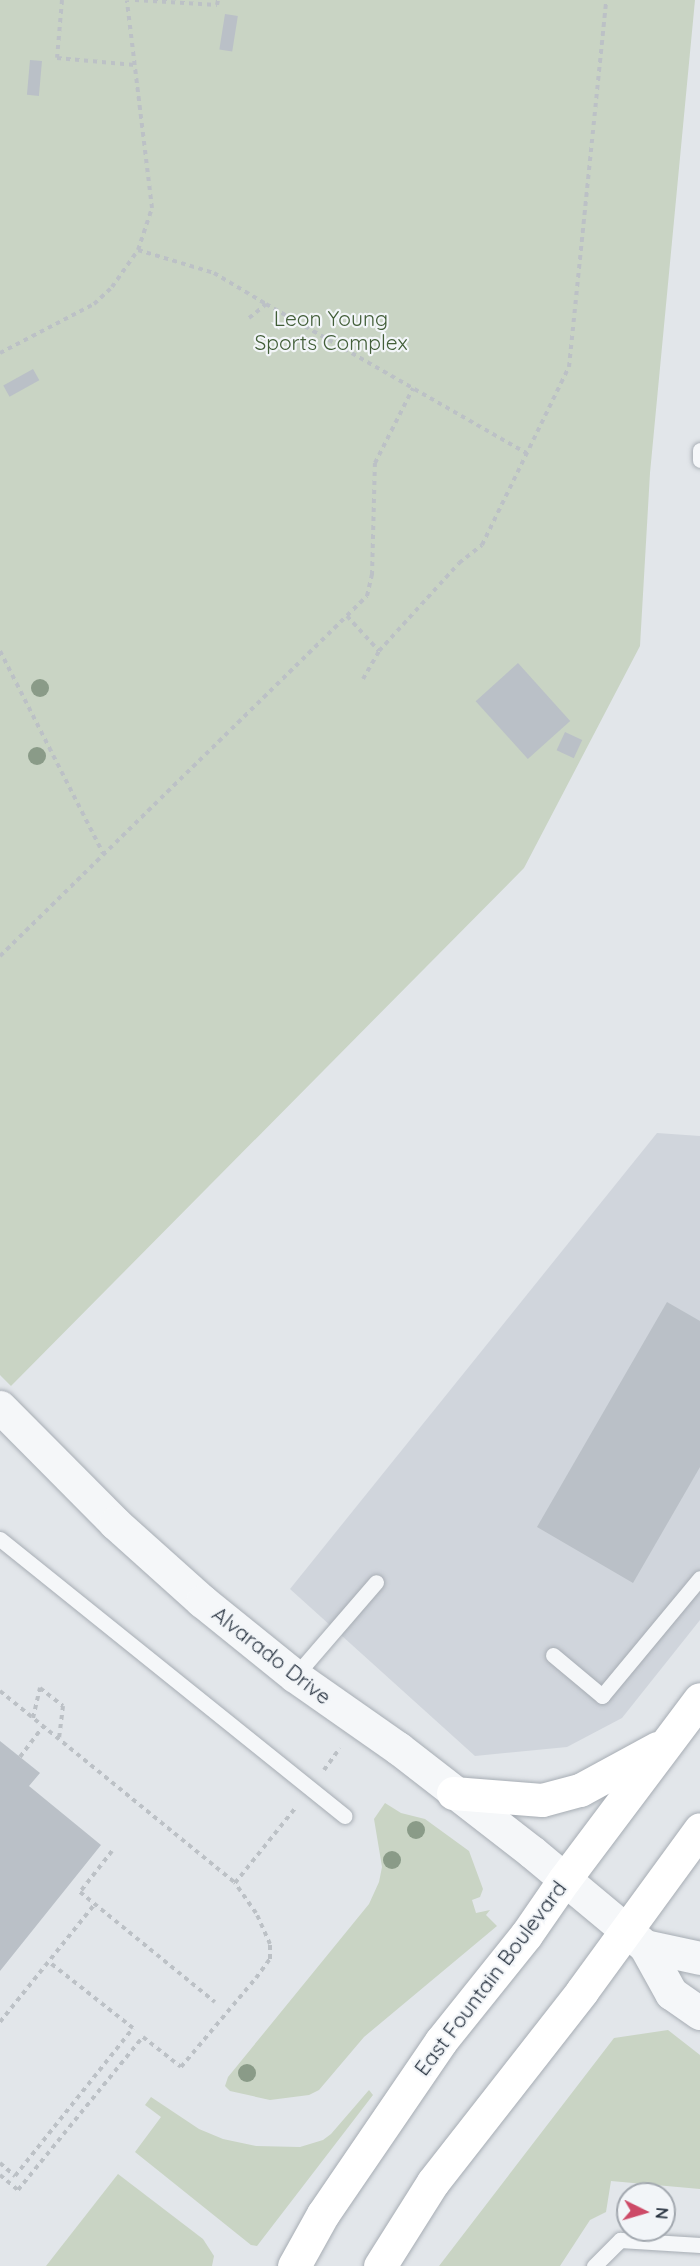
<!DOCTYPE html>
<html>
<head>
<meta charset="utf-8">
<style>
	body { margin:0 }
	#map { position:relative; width:700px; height:2266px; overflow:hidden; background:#e2e6ea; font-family:Quicksand,sans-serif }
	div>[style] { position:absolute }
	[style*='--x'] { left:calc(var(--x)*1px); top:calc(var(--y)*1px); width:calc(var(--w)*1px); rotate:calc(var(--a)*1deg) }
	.built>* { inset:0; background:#d0d5dc }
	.green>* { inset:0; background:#c9d4c4 }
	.building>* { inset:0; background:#bac0c7; transform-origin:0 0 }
	.path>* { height:4px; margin-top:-2px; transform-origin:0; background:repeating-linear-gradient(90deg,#bcc1c6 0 4.5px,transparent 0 9px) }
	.roads { filter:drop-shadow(0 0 2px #a7adb4) drop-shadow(0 0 2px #a7adb4) }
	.service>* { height:15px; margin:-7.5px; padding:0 7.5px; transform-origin:7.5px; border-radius:7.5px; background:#f5f7f9 }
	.tertiary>* { height:33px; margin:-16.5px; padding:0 16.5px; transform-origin:16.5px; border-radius:16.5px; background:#f5f7f9 }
	.trunk>* { height:33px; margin:-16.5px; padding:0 16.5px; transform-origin:16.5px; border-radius:16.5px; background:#fff }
	.trees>* { width:18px; height:18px; margin:-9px; border-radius:50%; background:#8a9b88 }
	span { translate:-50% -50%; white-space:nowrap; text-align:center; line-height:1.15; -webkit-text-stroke:4.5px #f2f5f8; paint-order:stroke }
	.park-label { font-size:21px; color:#425e38 }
	.street-label { font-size:21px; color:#2a3542 }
	.north { position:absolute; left:616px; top:2182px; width:60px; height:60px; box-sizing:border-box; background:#f2f5f8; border:2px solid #a2a8af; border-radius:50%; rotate:95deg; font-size:16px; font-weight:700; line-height:24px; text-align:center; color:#2a3542 }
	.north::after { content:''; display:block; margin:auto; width:21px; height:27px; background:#cd4a67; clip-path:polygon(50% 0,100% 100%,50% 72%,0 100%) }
</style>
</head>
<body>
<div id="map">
	<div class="built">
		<div style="clip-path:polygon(657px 1133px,700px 1136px,700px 1620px,622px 1718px,567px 1747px,475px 1756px,290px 1589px)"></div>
	</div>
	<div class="green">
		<div style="clip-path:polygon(0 0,695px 0,650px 473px,640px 646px,524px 868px,11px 1386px,0 1375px)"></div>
		<div style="clip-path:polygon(385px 1803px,401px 1813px,425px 1819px,469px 1851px,483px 1889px,480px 1897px,472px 1900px,476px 1913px,490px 1910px,486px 1915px,497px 1926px,364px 2037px,319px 2090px,309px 2095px,270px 2100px,230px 2091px,225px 2086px,228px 2077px,369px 1904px,379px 1882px,382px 1867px,374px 1819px)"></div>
		<div style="clip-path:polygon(668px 2030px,700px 2055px,700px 2189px,611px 2181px,606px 2212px,590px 2220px,560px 2266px,439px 2266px,614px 2038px)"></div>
		<div style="clip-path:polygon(369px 2090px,373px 2095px,257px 2246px,251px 2245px,135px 2152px,161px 2117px,145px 2105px,151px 2097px,199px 2129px,223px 2139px,256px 2146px,300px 2147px,323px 2140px,331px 2134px)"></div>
		<div style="clip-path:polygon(118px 2174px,203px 2239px,214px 2256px,212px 2266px,46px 2266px)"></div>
	</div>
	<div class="building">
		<div style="left:225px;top:14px;width:13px;height:36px;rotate:9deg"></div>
		<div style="left:30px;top:60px;width:12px;height:35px;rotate:5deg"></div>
		<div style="left:33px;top:369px;width:13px;height:34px;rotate:61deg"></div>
		<div style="left:518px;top:663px;width:78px;height:57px;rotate:48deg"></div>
		<div style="left:565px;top:732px;width:19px;height:20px;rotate:25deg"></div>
		<div style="clip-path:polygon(667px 1302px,700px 1321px,700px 1467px,633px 1583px,537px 1527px)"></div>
		<div style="clip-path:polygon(0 1741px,40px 1773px,29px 1786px,101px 1845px,0 1971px)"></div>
	</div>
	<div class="path">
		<div style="--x:62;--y:0;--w:58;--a:94.9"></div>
		<div style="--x:57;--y:58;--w:78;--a:5.1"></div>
		<div style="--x:135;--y:0;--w:82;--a:3.5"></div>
		<div style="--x:217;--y:5;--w:5;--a:-79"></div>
		<div style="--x:138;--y:250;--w:79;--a:16.8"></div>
		<div style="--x:214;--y:273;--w:61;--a:30.8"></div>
		<div style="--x:249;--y:318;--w:22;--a:-39"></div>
		<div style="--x:266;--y:304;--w:300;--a:29.8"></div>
		<div style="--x:0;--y:353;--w:106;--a:-27.5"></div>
		<div style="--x:94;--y:304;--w:25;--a:-43"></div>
		<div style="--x:112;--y:287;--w:45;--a:-54.9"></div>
		<div style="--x:138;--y:250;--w:44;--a:-71.6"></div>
		<div style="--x:152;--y:208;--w:209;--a:-96.9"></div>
		<div style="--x:347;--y:616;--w:47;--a:47.6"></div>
		<div style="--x:0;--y:651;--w:227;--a:63"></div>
		<div style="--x:363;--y:679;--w:32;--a:-60"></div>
		<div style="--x:379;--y:651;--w:119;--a:-47.7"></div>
		<div style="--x:459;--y:563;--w:29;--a:-38"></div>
		<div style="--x:482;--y:545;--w:198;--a:-64"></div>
		<div style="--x:569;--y:367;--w:369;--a:-84.2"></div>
		<div style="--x:0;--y:956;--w:514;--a:-44.45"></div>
		<div style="--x:367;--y:596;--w:22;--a:-77"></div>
		<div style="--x:372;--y:575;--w:112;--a:-88.5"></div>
		<div style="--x:375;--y:463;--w:84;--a:-63.1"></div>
		<div style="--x:0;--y:1691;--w:303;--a:39.2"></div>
		<div style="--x:235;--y:1883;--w:97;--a:-51.2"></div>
		<div style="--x:33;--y:1718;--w:31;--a:-77"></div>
		<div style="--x:40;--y:1688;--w:29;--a:38"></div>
		<div style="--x:63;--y:1706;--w:35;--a:97"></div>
		<div style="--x:20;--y:1757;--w:38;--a:-53"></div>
		<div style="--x:324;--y:1770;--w:27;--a:-54"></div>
		<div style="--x:112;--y:1851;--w:52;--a:128"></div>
		<div style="--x:80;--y:1892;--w:174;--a:39.2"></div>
		<div style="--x:0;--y:2022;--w:151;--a:-51.2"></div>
		<div style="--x:0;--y:2163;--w:20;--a:41"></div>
		<div style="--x:15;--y:2176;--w:189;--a:-51.4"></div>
		<div style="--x:133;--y:2028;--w:107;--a:-141.8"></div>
		<div style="--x:0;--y:2175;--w:23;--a:40"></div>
		<div style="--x:18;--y:2190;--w:198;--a:-50.8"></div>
		<div style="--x:143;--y:2037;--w:48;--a:38.3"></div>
		<div style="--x:181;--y:2067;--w:116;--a:-49.9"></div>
		<div style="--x:256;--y:1978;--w:24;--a:-54"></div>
		<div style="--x:270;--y:1959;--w:15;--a:-90"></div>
		<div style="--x:270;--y:1944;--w:34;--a:-114"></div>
		<div style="--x:256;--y:1913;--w:37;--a:-125"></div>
	</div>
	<div class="roads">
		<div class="service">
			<div style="--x:700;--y:450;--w:10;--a:90"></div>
			<div style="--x:0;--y:1539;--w:442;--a:38.8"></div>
			<div style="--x:553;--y:1655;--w:64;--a:39.9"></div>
			<div style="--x:602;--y:1696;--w:153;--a:-50.3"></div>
			<div style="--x:295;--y:1676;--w:124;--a:-49.2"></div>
			<div style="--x:594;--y:2266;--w:37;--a:-45"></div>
			<div style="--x:620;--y:2240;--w:80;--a:3.6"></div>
		</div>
		<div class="tertiary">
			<div style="--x:0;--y:1407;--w:163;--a:45.2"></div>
			<div style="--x:115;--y:1523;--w:117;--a:41.9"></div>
			<div style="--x:202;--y:1601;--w:119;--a:38.9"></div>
			<div style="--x:295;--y:1676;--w:126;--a:35"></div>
			<div style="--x:398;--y:1748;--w:170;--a:37.8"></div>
			<div style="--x:532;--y:1852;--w:147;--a:39.8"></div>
			<div style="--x:645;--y:1946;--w:54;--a:61"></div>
			<div style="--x:671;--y:1993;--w:35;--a:35"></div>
			<div style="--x:645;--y:1946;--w:56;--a:12.3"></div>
		</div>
		<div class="trunk">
			<div style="--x:453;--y:1793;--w:89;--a:4.5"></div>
			<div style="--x:542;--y:1800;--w:39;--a:-15"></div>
			<div style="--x:580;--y:1790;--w:88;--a:-28.6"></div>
			<div style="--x:294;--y:2266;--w:60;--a:-60.9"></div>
			<div style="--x:323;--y:2214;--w:209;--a:-55.7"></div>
			<div style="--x:441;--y:2041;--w:136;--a:-51.3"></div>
			<div style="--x:526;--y:1935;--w:67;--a:-55.4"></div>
			<div style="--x:564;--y:1880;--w:226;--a:-53.1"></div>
			<div style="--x:380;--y:2266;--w:99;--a:-57.8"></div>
			<div style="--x:433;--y:2182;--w:242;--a:-52"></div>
			<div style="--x:582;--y:1991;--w:200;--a:-53.9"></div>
		</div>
	</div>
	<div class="trees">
		<div style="left:40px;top:688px"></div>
		<div style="left:37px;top:756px"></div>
		<div style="left:416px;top:1830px"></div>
		<div style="left:392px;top:1860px"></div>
		<div style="left:247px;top:2073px"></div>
	</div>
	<div class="park-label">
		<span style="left:331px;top:330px">Leon Young<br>Sports Complex</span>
	</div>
	<div class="street-label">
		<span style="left:272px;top:1655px;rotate:38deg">Alvarado Drive</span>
		<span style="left:490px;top:1978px;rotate:-53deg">East Fountain Boulevard</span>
	</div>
	<div class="north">N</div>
</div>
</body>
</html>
